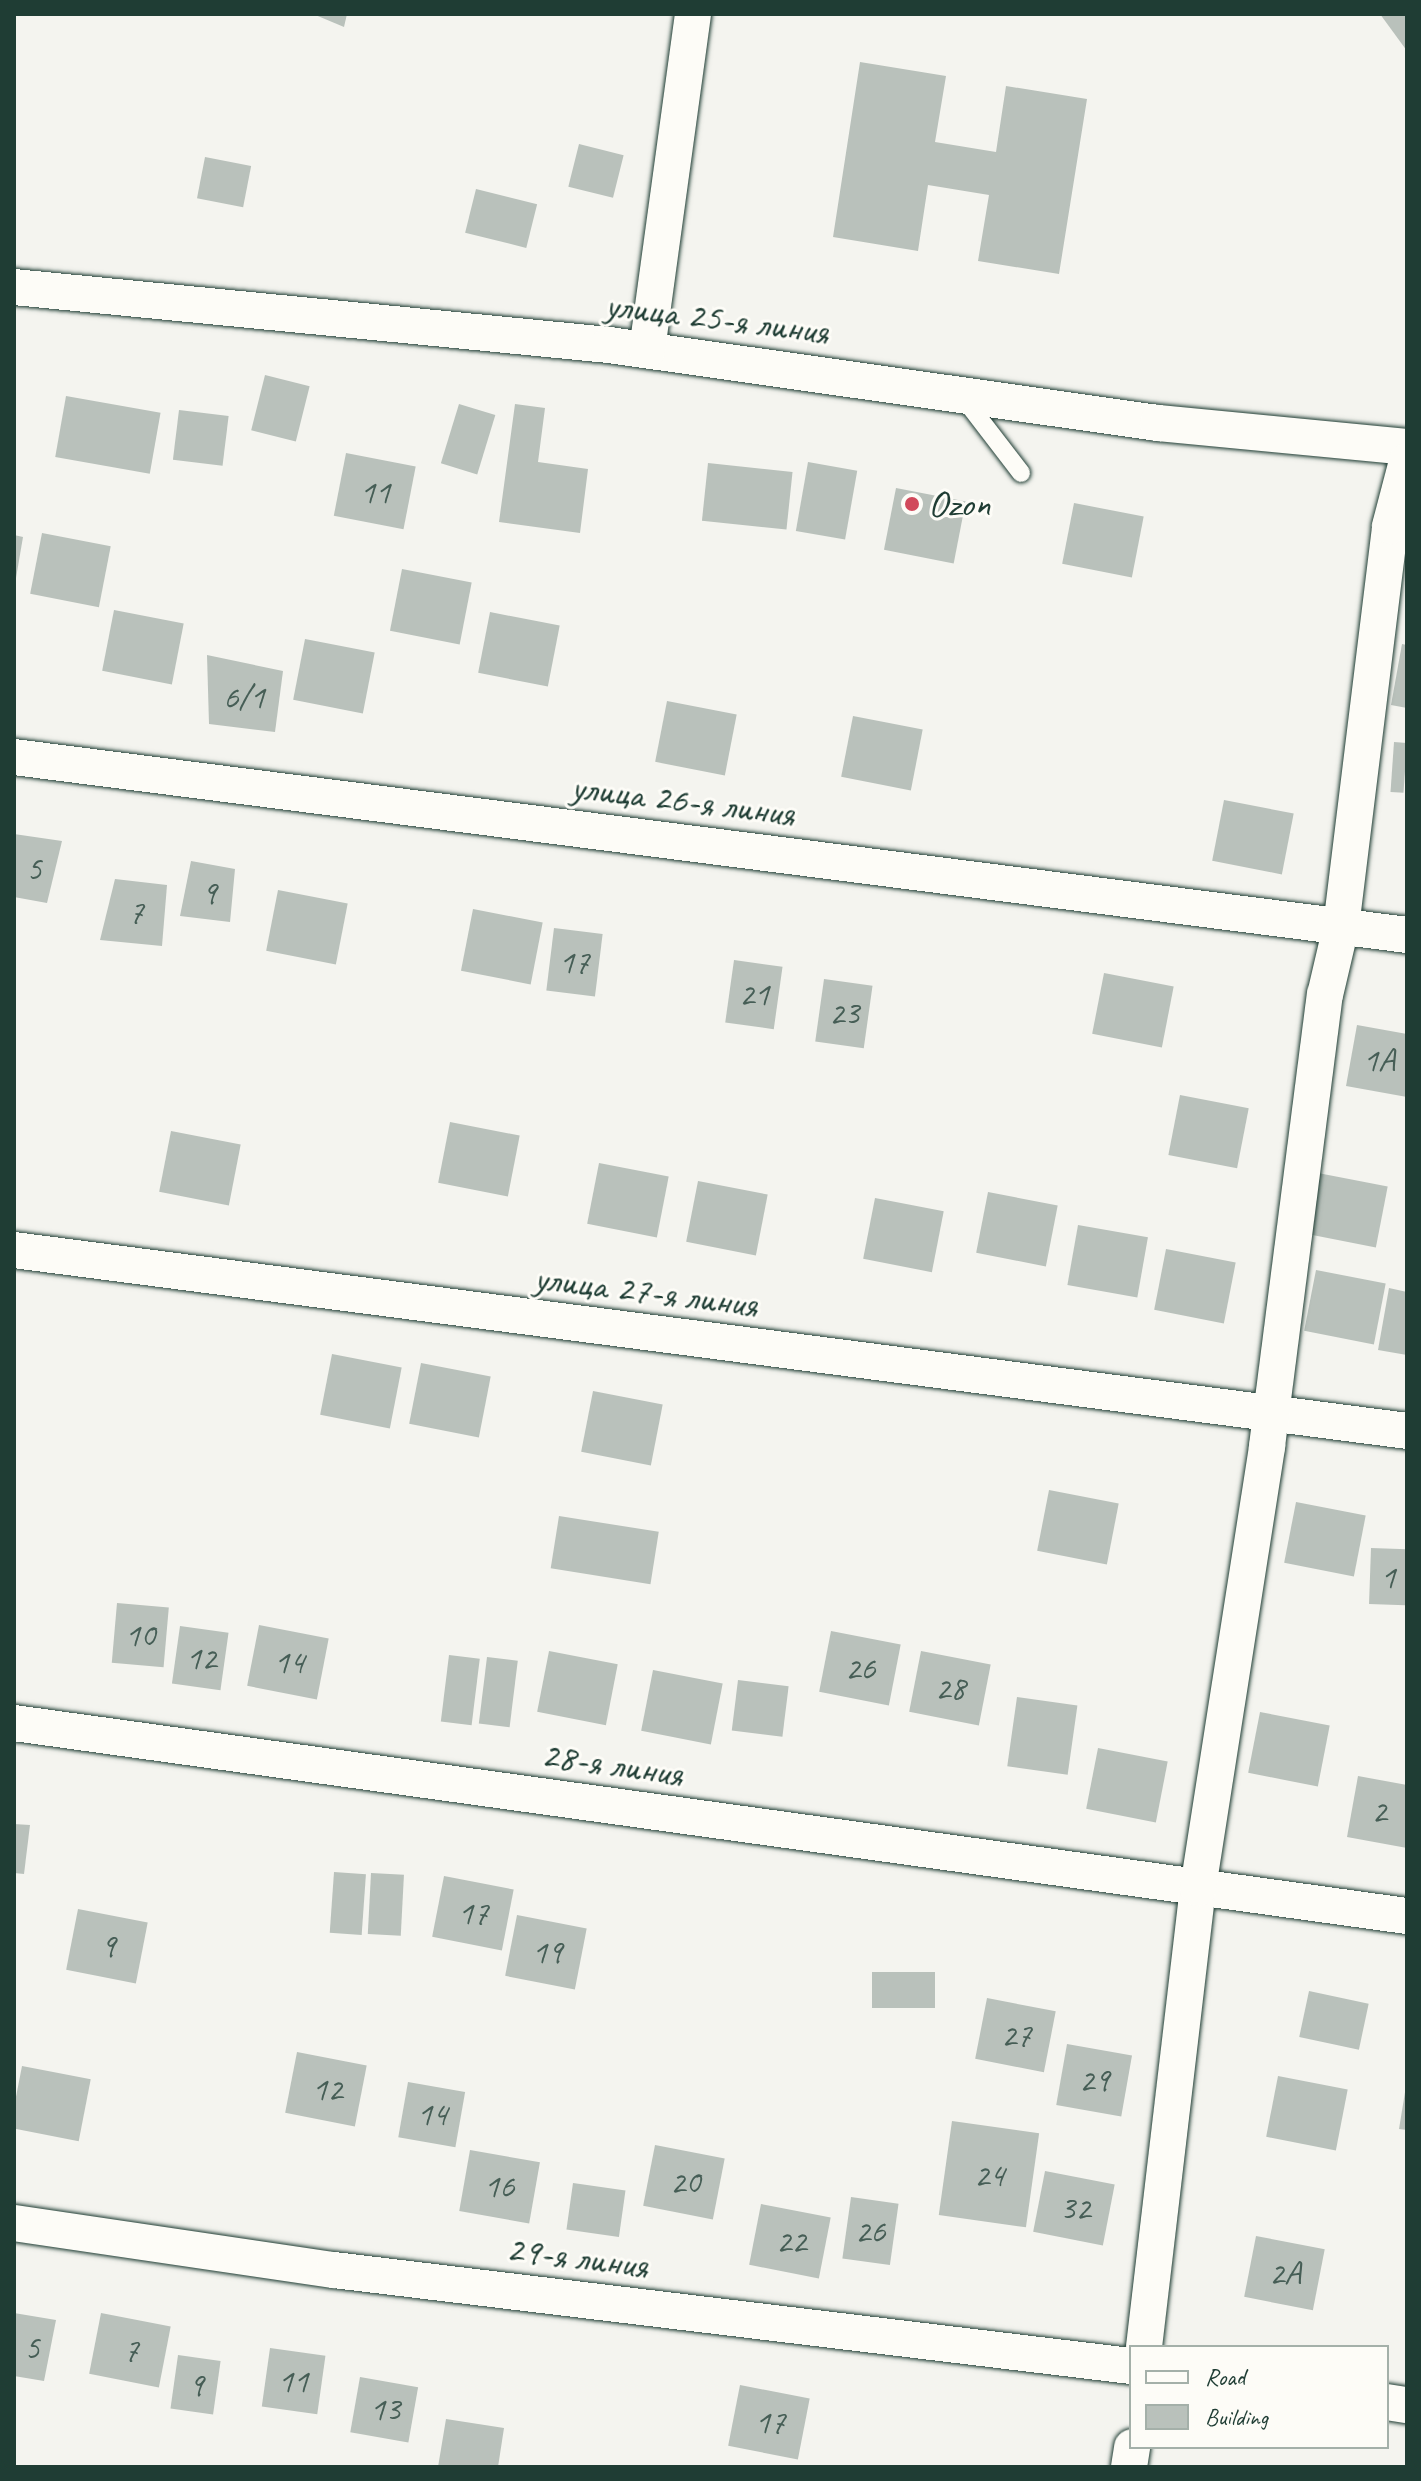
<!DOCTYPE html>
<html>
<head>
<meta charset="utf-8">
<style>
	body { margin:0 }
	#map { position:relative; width:1421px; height:2481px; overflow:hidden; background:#f4f4ef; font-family:Caveat,sans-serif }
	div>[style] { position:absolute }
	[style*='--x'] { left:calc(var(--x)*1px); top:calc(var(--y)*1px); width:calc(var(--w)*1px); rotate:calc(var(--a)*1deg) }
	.building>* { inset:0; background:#b9c1bb; transform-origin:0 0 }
	.roads { filter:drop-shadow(0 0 2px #1f3d34) drop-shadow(0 0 2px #1f3d34) }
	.lane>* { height:18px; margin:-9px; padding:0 9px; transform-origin:9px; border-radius:9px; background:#fdfcf7 }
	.street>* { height:36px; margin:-18px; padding:0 18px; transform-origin:18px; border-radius:18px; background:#fdfcf7 }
	.dots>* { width:22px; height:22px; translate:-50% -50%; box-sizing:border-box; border:4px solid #fdfcf7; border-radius:50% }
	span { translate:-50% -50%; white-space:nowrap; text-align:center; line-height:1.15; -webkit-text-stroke:6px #fdfcf7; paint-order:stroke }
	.number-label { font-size:34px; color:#465e56 }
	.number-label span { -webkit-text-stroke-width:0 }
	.street-label { font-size:38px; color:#1f3d34 }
	.poi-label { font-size:38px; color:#1f3d34 }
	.left { translate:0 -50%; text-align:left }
	.frame { position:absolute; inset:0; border:16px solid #1f3d34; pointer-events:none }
	.legend { position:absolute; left:1129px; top:2345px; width:260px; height:104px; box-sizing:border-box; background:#fdfcf7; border:2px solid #a4b0a9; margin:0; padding:10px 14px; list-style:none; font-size:24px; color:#1f3d34 }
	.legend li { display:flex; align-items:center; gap:16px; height:40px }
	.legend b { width:40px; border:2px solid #a4b0a9 }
</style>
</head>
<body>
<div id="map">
	<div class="building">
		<div style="clip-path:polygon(313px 14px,347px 14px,344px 27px)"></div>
		<div style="clip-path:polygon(1380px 14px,1407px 14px,1407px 51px)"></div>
		<div style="clip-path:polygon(860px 62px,946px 76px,935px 142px,996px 152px,1006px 86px,1087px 99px,1059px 274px,978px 261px,989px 195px,928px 185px,918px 251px,833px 237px)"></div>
		<div style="left:579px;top:144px;width:46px;height:44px;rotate:14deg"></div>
		<div style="left:205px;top:157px;width:47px;height:42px;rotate:11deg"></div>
		<div style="left:476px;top:189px;width:63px;height:45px;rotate:14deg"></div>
		<div style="left:265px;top:375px;width:46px;height:57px;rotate:14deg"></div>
		<div style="left:66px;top:396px;width:96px;height:62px;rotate:10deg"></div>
		<div style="left:459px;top:404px;width:38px;height:62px;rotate:17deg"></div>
		<div style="clip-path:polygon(515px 404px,545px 408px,538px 462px,588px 469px,580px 533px,499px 522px)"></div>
		<div style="left:179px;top:410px;width:50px;height:50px;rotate:7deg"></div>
		<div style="left:346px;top:453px;width:71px;height:64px;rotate:11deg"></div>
		<div style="left:808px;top:462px;width:50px;height:70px;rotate:10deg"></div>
		<div style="left:708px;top:463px;width:85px;height:58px;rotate:6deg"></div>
		<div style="left:896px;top:488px;width:71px;height:63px;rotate:11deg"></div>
		<div style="left:1074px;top:503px;width:71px;height:62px;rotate:11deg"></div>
		<div style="left:42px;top:533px;width:70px;height:62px;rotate:11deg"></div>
		<div style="clip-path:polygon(14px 535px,23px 537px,16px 578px,14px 578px)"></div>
		<div style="left:402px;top:569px;width:71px;height:63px;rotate:11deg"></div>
		<div style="left:114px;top:610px;width:71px;height:62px;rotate:11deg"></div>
		<div style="left:490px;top:612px;width:71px;height:62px;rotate:11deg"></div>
		<div style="left:305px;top:639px;width:71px;height:62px;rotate:11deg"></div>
		<div style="clip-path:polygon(1402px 644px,1407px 645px,1407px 708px,1391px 705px)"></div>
		<div style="clip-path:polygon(207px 655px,283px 671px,275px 732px,209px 724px)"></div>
		<div style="left:667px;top:701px;width:71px;height:62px;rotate:11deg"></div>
		<div style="left:853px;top:716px;width:71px;height:62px;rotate:11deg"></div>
		<div style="left:1394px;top:742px;width:13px;height:50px;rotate:4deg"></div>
		<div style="left:1224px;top:800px;width:71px;height:62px;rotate:11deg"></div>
		<div style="clip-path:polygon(14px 834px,62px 841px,47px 903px,14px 897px)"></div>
		<div style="clip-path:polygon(191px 861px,235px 869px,230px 922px,180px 916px)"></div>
		<div style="clip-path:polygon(115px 879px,167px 885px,162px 946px,100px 940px)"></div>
		<div style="left:278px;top:890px;width:71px;height:62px;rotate:11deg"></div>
		<div style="left:473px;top:909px;width:71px;height:63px;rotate:11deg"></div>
		<div style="left:554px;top:928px;width:49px;height:63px;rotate:7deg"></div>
		<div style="left:734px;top:960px;width:49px;height:63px;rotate:8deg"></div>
		<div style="left:1104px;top:973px;width:71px;height:62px;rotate:11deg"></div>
		<div style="left:824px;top:979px;width:49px;height:63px;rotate:8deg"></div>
		<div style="clip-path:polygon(1357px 1025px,1407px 1034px,1407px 1097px,1346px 1086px)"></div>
		<div style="left:1180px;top:1095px;width:70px;height:61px;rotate:11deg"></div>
		<div style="left:450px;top:1122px;width:71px;height:62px;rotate:11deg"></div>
		<div style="left:171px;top:1131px;width:71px;height:62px;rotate:11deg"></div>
		<div style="left:599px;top:1163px;width:71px;height:62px;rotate:11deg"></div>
		<div style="left:1318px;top:1173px;width:71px;height:62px;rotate:11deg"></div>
		<div style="left:698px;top:1181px;width:71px;height:62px;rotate:11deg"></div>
		<div style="left:988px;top:1192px;width:71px;height:62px;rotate:11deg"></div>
		<div style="left:875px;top:1198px;width:70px;height:62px;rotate:11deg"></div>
		<div style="left:1078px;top:1225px;width:71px;height:61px;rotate:10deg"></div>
		<div style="left:1166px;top:1249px;width:71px;height:62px;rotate:11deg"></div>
		<div style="left:1316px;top:1270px;width:71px;height:62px;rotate:11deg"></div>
		<div style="clip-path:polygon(1389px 1288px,1407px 1292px,1407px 1355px,1378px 1350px)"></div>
		<div style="left:332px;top:1354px;width:71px;height:62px;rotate:11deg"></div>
		<div style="left:421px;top:1363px;width:71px;height:62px;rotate:11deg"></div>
		<div style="left:593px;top:1391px;width:71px;height:62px;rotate:11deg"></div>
		<div style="left:1049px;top:1490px;width:71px;height:62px;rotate:11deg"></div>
		<div style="left:1296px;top:1502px;width:71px;height:62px;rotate:11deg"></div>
		<div style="left:559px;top:1516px;width:101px;height:53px;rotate:9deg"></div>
		<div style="left:1371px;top:1548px;width:36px;height:56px;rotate:2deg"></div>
		<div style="left:117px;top:1603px;width:52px;height:60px;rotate:5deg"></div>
		<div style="left:259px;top:1625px;width:71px;height:62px;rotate:11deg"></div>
		<div style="left:180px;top:1626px;width:49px;height:58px;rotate:8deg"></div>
		<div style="left:831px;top:1631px;width:71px;height:62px;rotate:11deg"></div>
		<div style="left:549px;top:1651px;width:70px;height:62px;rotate:11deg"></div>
		<div style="left:921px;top:1651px;width:71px;height:62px;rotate:11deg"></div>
		<div style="left:449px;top:1655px;width:31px;height:67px;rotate:7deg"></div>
		<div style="left:487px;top:1657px;width:31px;height:67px;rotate:7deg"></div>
		<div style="left:653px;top:1670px;width:71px;height:62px;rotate:11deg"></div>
		<div style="left:738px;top:1680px;width:51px;height:51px;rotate:7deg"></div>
		<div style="left:1017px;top:1697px;width:61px;height:70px;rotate:8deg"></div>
		<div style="left:1260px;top:1712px;width:71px;height:62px;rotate:11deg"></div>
		<div style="left:1098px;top:1748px;width:71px;height:62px;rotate:11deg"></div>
		<div style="clip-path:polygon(1358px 1776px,1407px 1785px,1407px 1848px,1347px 1837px)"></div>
		<div style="clip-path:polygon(14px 1824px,30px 1825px,24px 1874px,14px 1873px)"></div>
		<div style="left:334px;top:1872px;width:32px;height:61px;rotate:4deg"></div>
		<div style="left:371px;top:1873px;width:33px;height:61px;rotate:3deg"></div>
		<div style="left:444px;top:1876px;width:71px;height:62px;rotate:11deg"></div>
		<div style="left:78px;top:1909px;width:71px;height:62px;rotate:11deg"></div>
		<div style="left:517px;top:1915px;width:71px;height:62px;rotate:11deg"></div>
		<div style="left:872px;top:1972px;width:63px;height:36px"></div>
		<div style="left:1309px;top:1991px;width:61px;height:47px;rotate:12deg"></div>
		<div style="left:987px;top:1998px;width:70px;height:62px;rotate:11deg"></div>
		<div style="left:1067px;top:2044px;width:66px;height:62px;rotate:10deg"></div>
		<div style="left:297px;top:2052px;width:71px;height:62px;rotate:11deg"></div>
		<div style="left:22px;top:2066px;width:70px;height:63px;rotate:11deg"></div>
		<div style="left:1278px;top:2076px;width:71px;height:62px;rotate:11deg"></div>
		<div style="clip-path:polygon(1407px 2080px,1407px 2130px,1399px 2129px)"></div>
		<div style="left:408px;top:2082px;width:58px;height:56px;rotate:10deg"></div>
		<div style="left:952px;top:2121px;width:88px;height:95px;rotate:8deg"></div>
		<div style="left:655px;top:2145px;width:71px;height:62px;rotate:11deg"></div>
		<div style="left:470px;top:2150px;width:71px;height:62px;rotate:10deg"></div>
		<div style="left:1045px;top:2171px;width:71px;height:62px;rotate:11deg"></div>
		<div style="left:573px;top:2183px;width:53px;height:47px;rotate:8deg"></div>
		<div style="left:851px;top:2197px;width:48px;height:62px;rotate:8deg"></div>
		<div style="left:761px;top:2204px;width:71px;height:62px;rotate:11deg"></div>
		<div style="left:1256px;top:2236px;width:70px;height:62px;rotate:11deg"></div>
		<div style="clip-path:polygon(14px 2313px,56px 2320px,44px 2381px,14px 2376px)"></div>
		<div style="left:101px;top:2313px;width:71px;height:62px;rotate:11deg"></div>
		<div style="left:270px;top:2348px;width:56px;height:59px;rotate:8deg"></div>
		<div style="left:178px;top:2355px;width:43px;height:54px;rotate:8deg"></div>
		<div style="left:360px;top:2377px;width:59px;height:56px;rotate:10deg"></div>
		<div style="left:740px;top:2385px;width:71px;height:62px;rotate:11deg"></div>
		<div style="clip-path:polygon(446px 2419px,504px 2428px,498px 2467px,438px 2467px)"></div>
	</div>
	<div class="roads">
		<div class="lane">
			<div style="--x:962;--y:396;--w:97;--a:52.5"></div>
		</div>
		<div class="street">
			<div style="--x:14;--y:287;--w:598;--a:5.57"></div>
			<div style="--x:609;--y:345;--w:555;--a:8.09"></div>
			<div style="--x:1158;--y:423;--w:250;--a:5.5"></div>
			<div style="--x:647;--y:350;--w:339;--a:-82.2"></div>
			<div style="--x:14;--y:757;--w:1404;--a:7.28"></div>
			<div style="--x:14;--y:1250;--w:1405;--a:7.4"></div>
			<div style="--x:14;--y:1723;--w:1406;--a:7.89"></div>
			<div style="--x:14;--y:2223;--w:323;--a:8.4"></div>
			<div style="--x:334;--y:2270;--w:803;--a:6.87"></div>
			<div style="--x:1144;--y:2347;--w:462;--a:-83.3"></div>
			<div style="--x:1198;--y:1888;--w:447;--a:-81.1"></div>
			<div style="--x:1267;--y:1446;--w:455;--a:-82.7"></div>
			<div style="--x:1325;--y:995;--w:70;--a:-76.8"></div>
			<div style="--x:1341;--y:927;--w:404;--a:-83"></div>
			<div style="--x:1390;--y:526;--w:67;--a:-75.3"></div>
			<div style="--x:1387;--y:2402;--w:20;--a:9"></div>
			<div style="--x:1129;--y:2467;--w:20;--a:-81"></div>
		</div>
	</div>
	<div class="dots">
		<div style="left:912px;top:504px;background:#d1495b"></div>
	</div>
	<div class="number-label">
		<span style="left:375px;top:492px">11</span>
		<span style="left:244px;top:697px">6/1</span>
		<span style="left:34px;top:869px">5</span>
		<span style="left:209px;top:893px">9</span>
		<span style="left:136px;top:912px">7</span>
		<span style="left:574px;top:962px">17</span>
		<span style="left:754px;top:994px">21</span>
		<span style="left:844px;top:1013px">23</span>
		<span style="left:1379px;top:1060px">1А</span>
		<span style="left:1388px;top:1577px">1</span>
		<span style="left:140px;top:1635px">10</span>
		<span style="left:201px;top:1658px">12</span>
		<span style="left:289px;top:1662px">14</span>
		<span style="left:860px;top:1668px">26</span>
		<span style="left:950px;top:1688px">28</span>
		<span style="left:1379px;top:1811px">2</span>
		<span style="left:473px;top:1913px">17</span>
		<span style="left:108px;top:1946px">9</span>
		<span style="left:547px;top:1952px">19</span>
		<span style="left:1016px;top:2035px">27</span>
		<span style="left:1094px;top:2080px">29</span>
		<span style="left:327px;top:2089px">12</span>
		<span style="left:432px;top:2114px">14</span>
		<span style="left:989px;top:2175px">24</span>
		<span style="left:685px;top:2182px">20</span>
		<span style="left:499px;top:2186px">16</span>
		<span style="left:1075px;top:2208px">32</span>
		<span style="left:870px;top:2231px">26</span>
		<span style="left:791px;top:2241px">22</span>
		<span style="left:1285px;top:2273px">2А</span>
		<span style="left:32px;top:2348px">5</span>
		<span style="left:131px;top:2350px">7</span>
		<span style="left:293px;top:2381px">11</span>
		<span style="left:196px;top:2385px">9</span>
		<span style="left:385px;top:2409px">13</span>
		<span style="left:770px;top:2422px">17</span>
	</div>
	<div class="street-label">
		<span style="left:717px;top:318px;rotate:7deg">улица 25-я линия</span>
		<span style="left:683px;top:800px;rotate:7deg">улица 26-я линия</span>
		<span style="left:646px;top:1291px;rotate:7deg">улица 27-я линия</span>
		<span style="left:612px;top:1764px;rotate:8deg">28-я линия</span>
		<span style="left:577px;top:2257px;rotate:7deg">29-я линия</span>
	</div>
	<div class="poi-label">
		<span class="left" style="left:928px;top:504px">Ozon</span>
	</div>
	<div class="frame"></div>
	<ul class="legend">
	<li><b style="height:10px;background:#fdfcf7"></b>Road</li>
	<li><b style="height:22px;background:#b9c1bb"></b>Building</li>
	</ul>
</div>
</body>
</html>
